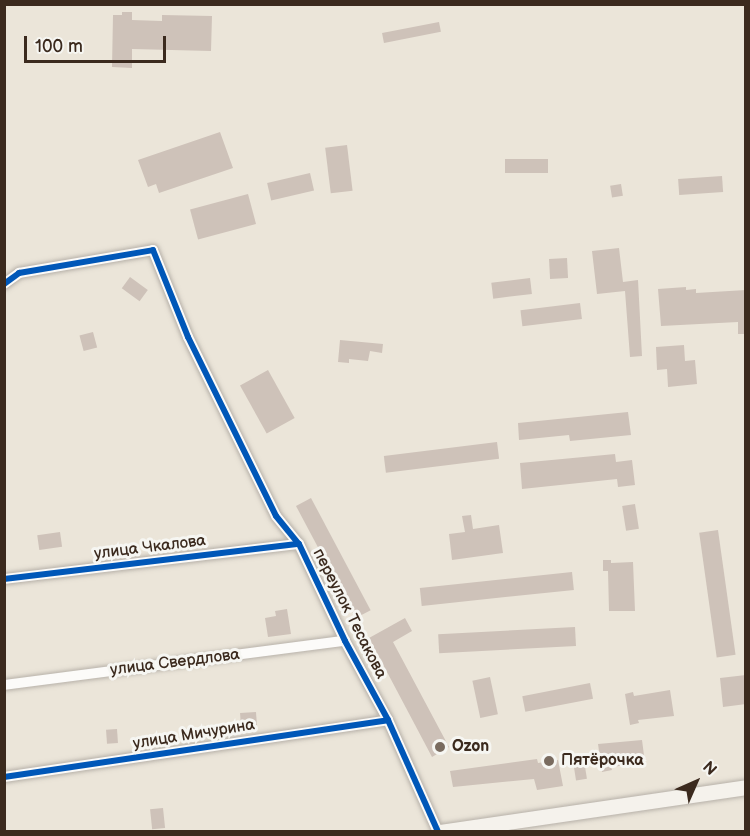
<!DOCTYPE html>
<html>
<head>
<meta charset="utf-8">
<style>
	body { margin:0 }
	#map { position:relative; width:750px; height:836px; overflow:hidden; background:#ebe5d9; font-family:"Balsamiq Sans",sans-serif }
	div>[style] { position:absolute }
	[style*='--x'] { left:calc(var(--x)*1px); top:calc(var(--y)*1px); width:calc(var(--w)*1px); rotate:calc(var(--a)*1deg) }
	.building>* { inset:0; background:#cec2b9; transform-origin:0 0 }
	.roads { filter:drop-shadow(0 0 2px #b7b1a9) drop-shadow(0 0 2px #b7b1a9) }
	.minor>* { height:10px; margin:-5px; padding:0 5px; transform-origin:5px; border-radius:5px; background:#fcfbf9 }
	.secondary>* { height:15px; margin:-7.5px; padding:0 7.5px; transform-origin:7.5px; border-radius:7.5px; background:#f5f2ec }
	.cycleway>* { height:6px; margin:-3px; padding:0 3px; transform-origin:3px; border-radius:3px; background:#0057b8 }
	.dots>* { width:16px; height:16px; translate:-50% -50%; box-sizing:border-box; border:3px solid #f6f6f2; border-radius:50% }
	span { translate:-50% -50%; white-space:nowrap; text-align:center; line-height:1.15; -webkit-text-stroke:6px #f6f6f2; paint-order:stroke }
	.street-label { font-size:16px; color:#3b2a1e }
	.poi-label { font-size:16px; color:#3b2a1e; font-weight:700 }
	.left { translate:0 -50%; text-align:left }
	.frame { position:absolute; inset:0; border:6px solid #3b2a1e; pointer-events:none }
	.north { position:absolute; left:666px; top:752px; width:60px; height:60px; -webkit-text-stroke:4px #f6f6f2; paint-order:stroke; rotate:45deg; font-size:16px; font-weight:700; line-height:24px; text-align:center; color:#3b2a1e }
	.north::after { content:''; display:block; margin:auto; width:21px; height:27px; background:#3b2a1e; clip-path:polygon(50% 0,100% 100%,50% 72%,0 100%) }
	.scale { position:absolute; left:24px; top:36px; width:142px; height:27px; box-sizing:border-box; border:3px solid #3b2a1e; border-top:0; padding-left:8px; font-size:18px; line-height:21px; white-space:nowrap; color:#3b2a1e; -webkit-text-stroke:4px #f6f6f2; paint-order:stroke }
</style>
</head>
<body>
<div id="map">
	<div class="building">
		<div style="clip-path:polygon(122px 12px,132px 12px,132px 20px,162px 21px,162px 15px,212px 16px,211px 51px,132px 49px,132px 68px,112px 67px,113px 15px,122px 15px)"></div>
		<div style="left:439px;top:22px;width:10px;height:58px;rotate:79deg"></div>
		<div style="clip-path:polygon(220px 132px,233px 168px,159px 193px,156px 184px,148px 187px,138px 160px)"></div>
		<div style="left:347px;top:145px;width:46px;height:22px;rotate:83deg"></div>
		<div style="left:505px;top:159px;width:43px;height:14px"></div>
		<div style="left:310px;top:173px;width:18px;height:44px;rotate:77deg"></div>
		<div style="left:722px;top:176px;width:16px;height:44px;rotate:86deg"></div>
		<div style="left:621px;top:184px;width:12px;height:11px;rotate:81deg"></div>
		<div style="left:248px;top:194px;width:31px;height:60px;rotate:75deg"></div>
		<div style="clip-path:polygon(619px 248px,623px 282px,638px 280px,642px 356px,630px 357px,625px 291px,597px 294px,592px 251px)"></div>
		<div style="left:567px;top:258px;width:20px;height:18px;rotate:87deg"></div>
		<div style="left:130px;top:277px;width:22px;height:14px;rotate:36deg"></div>
		<div style="left:530px;top:278px;width:16px;height:39px;rotate:83deg"></div>
		<div style="clip-path:polygon(686px 287px,686px 290px,696px 289px,696px 293px,746px 290px,746px 334px,738px 334px,738px 322px,661px 326px,658px 289px)"></div>
		<div style="left:580px;top:303px;width:16px;height:60px;rotate:83deg"></div>
		<div style="left:93px;top:332px;width:16px;height:14px;rotate:75deg"></div>
		<div style="clip-path:polygon(340px 340px,383px 344px,382px 353px,370px 351px,368px 361px,349px 359px,349px 363px,338px 362px)"></div>
		<div style="clip-path:polygon(684px 345px,685px 361px,695px 360px,697px 384px,668px 387px,667px 369px,657px 370px,656px 347px)"></div>
		<div style="left:268px;top:370px;width:55px;height:32px;rotate:61deg"></div>
		<div style="clip-path:polygon(628px 412px,631px 435px,570px 441px,569px 435px,519px 440px,518px 423px)"></div>
		<div style="left:497px;top:442px;width:17px;height:114px;rotate:83deg"></div>
		<div style="clip-path:polygon(615px 454px,616px 462px,632px 460px,635px 485px,618px 487px,617px 479px,522px 489px,520px 463px)"></div>
		<div style="left:311px;top:498px;width:127px;height:17px;rotate:62deg"></div>
		<div style="left:635px;top:504px;width:25px;height:13px;rotate:81deg"></div>
		<div style="clip-path:polygon(471px 515px,473px 529px,499px 525px,503px 553px,452px 560px,449px 534px,465px 532px,462px 516px)"></div>
		<div style="left:718px;top:530px;width:126px;height:19px;rotate:82deg"></div>
		<div style="left:60px;top:532px;width:15px;height:23px;rotate:82deg"></div>
		<div style="clip-path:polygon(603px 560px,611px 560px,611px 563px,633px 562px,635px 611px,609px 611px,608px 571px,603px 571px)"></div>
		<div style="left:572px;top:572px;width:18px;height:153px;rotate:84deg"></div>
		<div style="clip-path:polygon(287px 609px,291px 634px,268px 637px,265px 618px,276px 616px,275px 611px)"></div>
		<div style="clip-path:polygon(405px 618px,412px 631px,393px 642px,449px 747px,432px 757px,369px 638px)"></div>
		<div style="left:575px;top:627px;width:19px;height:137px;rotate:87deg"></div>
		<div style="clip-path:polygon(746px 675px,746px 704px,723px 707px,720px 678px)"></div>
		<div style="left:490px;top:677px;width:38px;height:18px;rotate:78deg"></div>
		<div style="left:590px;top:683px;width:16px;height:69px;rotate:79deg"></div>
		<div style="clip-path:polygon(670px 690px,674px 716px,638px 720px,639px 723px,630px 725px,625px 694px,633px 692px,634px 696px)"></div>
		<div style="left:256px;top:712px;width:13px;height:16px;rotate:86deg"></div>
		<div style="left:117px;top:729px;width:14px;height:11px;rotate:86deg"></div>
		<div style="clip-path:polygon(642px 740px,645px 763px,611px 767px,612px 770px,602px 772px,598px 744px)"></div>
		<div style="left:583px;top:754px;width:25px;height:11px;rotate:81deg"></div>
		<div style="clip-path:polygon(537px 759px,538px 763px,558px 760px,563px 786px,537px 790px,534px 779px,453px 787px,450px 771px)"></div>
		<div style="left:163px;top:808px;width:20px;height:13px;rotate:84deg"></div>
	</div>
	<div class="roads">
		<div class="minor">
			<div style="--x:4;--y:284;--w:19;--a:-36"></div>
			<div style="--x:19;--y:273;--w:136;--a:-9.7"></div>
			<div style="--x:153;--y:250;--w:94;--a:68.1"></div>
			<div style="--x:188;--y:337;--w:199;--a:63.8"></div>
			<div style="--x:276;--y:516;--w:36;--a:51"></div>
			<div style="--x:299;--y:544;--w:107;--a:64.6"></div>
			<div style="--x:345;--y:641;--w:90;--a:61.4"></div>
			<div style="--x:388;--y:720;--w:123;--a:65.9"></div>
			<div style="--x:4;--y:579;--w:297;--a:-6.8"></div>
			<div style="--x:4;--y:685;--w:344;--a:-7.4"></div>
			<div style="--x:4;--y:777;--w:388;--a:-8.4"></div>
		</div>
		<div class="secondary">
			<div style="--x:439;--y:832;--w:310;--a:-8.3"></div>
		</div>
	</div>
	<div class="cycleway">
		<div style="--x:4;--y:284;--w:19;--a:-36"></div>
		<div style="--x:19;--y:273;--w:136;--a:-9.7"></div>
		<div style="--x:153;--y:250;--w:94;--a:68.1"></div>
		<div style="--x:188;--y:337;--w:199;--a:63.8"></div>
		<div style="--x:276;--y:516;--w:36;--a:51"></div>
		<div style="--x:299;--y:544;--w:107;--a:64.6"></div>
		<div style="--x:345;--y:641;--w:90;--a:61.4"></div>
		<div style="--x:388;--y:720;--w:123;--a:65.9"></div>
		<div style="--x:4;--y:579;--w:297;--a:-6.8"></div>
		<div style="--x:4;--y:777;--w:388;--a:-8.4"></div>
	</div>
	<div class="dots">
		<div style="left:440px;top:747px;background:#796b5f"></div>
		<div style="left:549px;top:761px;background:#796b5f"></div>
	</div>
	<div class="street-label">
		<span style="left:150px;top:548px;rotate:-7deg">улица Чкалова</span>
		<span style="left:349px;top:614px;rotate:63deg">переулок Тесакова</span>
		<span style="left:175px;top:663px;rotate:-7deg">улица Свердлова</span>
		<span style="left:194px;top:735px;rotate:-9deg">улица Мичурина</span>
	</div>
	<div class="poi-label">
		<span class="left" style="left:452px;top:747px">Ozon</span>
		<span class="left" style="left:561px;top:761px">Пятёрочка</span>
	</div>
	<div class="frame"></div>
	<div class="north">N</div>
	<div class="scale">100 m</div>
</div>
</body>
</html>
